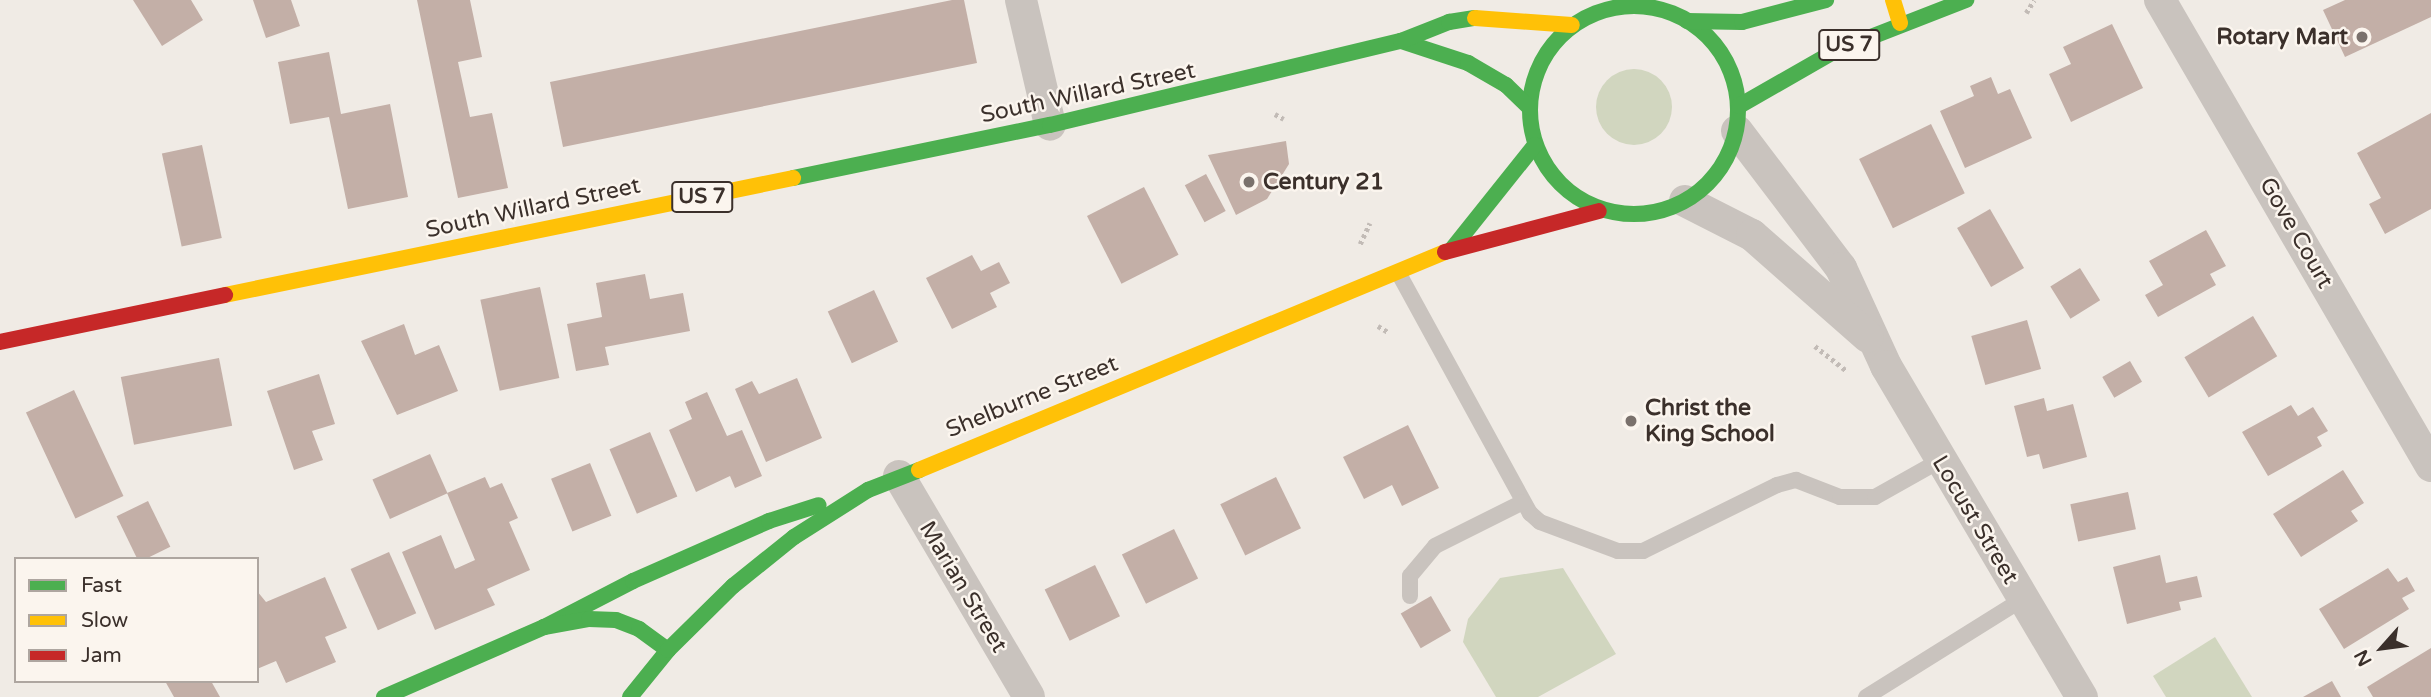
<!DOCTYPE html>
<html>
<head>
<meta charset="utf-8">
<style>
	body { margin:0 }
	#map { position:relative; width:2431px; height:697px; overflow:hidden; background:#f0ebe5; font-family:"Varela Round",sans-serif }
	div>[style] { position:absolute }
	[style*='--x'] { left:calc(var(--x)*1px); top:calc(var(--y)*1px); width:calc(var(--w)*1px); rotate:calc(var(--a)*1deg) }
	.green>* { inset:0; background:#d1d6bf }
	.round { border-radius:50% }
	.building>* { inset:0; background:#c3afa7; transform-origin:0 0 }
	.path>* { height:4.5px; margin-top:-2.25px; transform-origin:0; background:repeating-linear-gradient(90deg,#c2bbb6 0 3.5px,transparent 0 7px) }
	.lane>* { height:16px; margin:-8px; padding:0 8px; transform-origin:8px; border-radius:8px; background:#c9c3be }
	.street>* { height:32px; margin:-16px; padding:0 16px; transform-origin:16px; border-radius:16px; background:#c9c3be }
	.fast>* { height:16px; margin:-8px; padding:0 8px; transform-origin:8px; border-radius:8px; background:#4caf50 }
	.fast>.ring { margin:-8px; padding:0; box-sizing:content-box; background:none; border:16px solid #4caf50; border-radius:50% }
	.slow>* { height:16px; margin:-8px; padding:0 8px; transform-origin:8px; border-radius:8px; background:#ffc107 }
	.jam>* { height:16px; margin:-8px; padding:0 8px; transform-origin:8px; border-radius:8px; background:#c62828 }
	.dots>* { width:19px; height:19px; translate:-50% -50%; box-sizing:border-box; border:4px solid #fbf5ee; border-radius:50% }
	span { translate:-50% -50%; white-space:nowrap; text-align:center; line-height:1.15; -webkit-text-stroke:5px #fbf5ee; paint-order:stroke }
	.shield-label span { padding:2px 5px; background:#fbf5ee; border:2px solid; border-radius:5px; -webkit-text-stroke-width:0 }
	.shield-label { font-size:21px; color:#3b302b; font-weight:700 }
	.poi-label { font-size:23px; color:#3b302b; font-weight:700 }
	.right { translate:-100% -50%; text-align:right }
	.left { translate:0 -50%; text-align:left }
	.street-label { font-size:23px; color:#3b302b }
	.legend { position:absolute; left:14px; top:557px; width:245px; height:126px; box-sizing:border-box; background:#fbf5ee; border:2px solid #aea6a0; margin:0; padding:9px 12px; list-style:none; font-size:21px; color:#3b302b }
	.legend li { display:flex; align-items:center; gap:14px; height:35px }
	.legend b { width:35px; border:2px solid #aea6a0 }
	.north { position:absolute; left:2347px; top:613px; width:70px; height:70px; -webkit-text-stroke:5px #fbf5ee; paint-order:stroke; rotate:242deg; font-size:19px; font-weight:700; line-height:28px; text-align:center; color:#3b302b }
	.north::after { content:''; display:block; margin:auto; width:24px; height:32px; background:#3b302b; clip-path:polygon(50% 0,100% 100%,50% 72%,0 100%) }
</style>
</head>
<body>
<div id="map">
	<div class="green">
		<div class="round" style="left:1596px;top:69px;width:76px;height:76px"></div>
		<div style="clip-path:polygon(1563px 568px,1616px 654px,1538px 697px,1496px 697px,1463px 642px,1468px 619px,1500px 578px)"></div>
		<div style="clip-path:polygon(2215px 637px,2252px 697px,2166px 697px,2153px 676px)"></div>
	</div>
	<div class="building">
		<div style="clip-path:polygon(133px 0,191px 0,203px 20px,162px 46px)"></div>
		<div style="clip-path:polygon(253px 0,291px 0,300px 26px,266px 38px)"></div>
		<div style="clip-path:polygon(417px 0,470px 0,482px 57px,458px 62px,470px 117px,492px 113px,508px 188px,458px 198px)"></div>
		<div style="clip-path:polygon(952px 0,964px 0,977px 63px,563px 147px,550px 82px)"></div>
		<div style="clip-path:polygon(2345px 0,2431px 0,2431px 17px,2345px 57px,2323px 10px)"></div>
		<div style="clip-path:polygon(2112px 24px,2143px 88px,2071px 122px,2049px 74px,2071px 64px,2063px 47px)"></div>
		<div style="clip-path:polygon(329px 52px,341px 114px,390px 104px,408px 197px,348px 209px,329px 117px,290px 124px,278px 62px)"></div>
		<div style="clip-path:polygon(1991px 77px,1998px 94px,2010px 89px,2032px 138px,1965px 168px,1940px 111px,1974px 96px,1970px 86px)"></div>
		<div style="clip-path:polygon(2431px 113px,2431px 209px,2385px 234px,2369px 204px,2381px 198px,2357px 153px)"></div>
		<div style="left:1931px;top:124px;width:77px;height:80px;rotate:64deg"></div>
		<div style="clip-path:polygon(1286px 141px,1289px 164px,1267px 199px,1236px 215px,1208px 155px)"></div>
		<div style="left:202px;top:145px;width:95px;height:41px;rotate:78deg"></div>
		<div style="left:1206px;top:174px;width:42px;height:24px;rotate:62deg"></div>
		<div style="left:1144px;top:187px;width:76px;height:64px;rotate:63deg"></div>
		<div style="left:1990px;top:209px;width:68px;height:38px;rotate:60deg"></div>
		<div style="clip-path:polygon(2206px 230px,2226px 266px,2210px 274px,2216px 285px,2158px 317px,2145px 295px,2163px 285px,2149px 261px)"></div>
		<div style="clip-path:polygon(972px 255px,981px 271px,999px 262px,1010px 283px,990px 293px,997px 307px,952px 329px,926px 278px)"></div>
		<div style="left:2080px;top:268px;width:38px;height:35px;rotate:58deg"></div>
		<div style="clip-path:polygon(645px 274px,650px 299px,683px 293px,690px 331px,605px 347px,609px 365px,576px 371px,567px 324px,602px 317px,596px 283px)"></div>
		<div style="left:540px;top:287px;width:93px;height:61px;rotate:78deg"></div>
		<div style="left:874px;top:290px;width:57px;height:51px;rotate:65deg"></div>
		<div style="left:2253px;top:316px;width:47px;height:80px;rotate:59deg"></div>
		<div style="left:2027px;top:320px;width:51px;height:58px;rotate:74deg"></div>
		<div style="clip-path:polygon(404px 324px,415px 355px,439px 345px,458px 391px,397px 415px,361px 341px)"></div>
		<div style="left:219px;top:358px;width:69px;height:100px;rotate:79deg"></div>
		<div style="left:2130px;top:361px;width:24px;height:32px;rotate:60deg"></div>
		<div style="clip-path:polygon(319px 374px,335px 424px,312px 431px,323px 460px,294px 470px,267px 391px)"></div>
		<div style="clip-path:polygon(797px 378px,822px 438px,766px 462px,735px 389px,752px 381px,759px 394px)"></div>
		<div style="left:74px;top:390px;width:117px;height:53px;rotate:65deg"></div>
		<div style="clip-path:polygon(707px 392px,727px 436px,742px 430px,762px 476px,735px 488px,730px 476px,696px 492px,669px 430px,692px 419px,685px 402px)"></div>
		<div style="clip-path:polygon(2044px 398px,2047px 411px,2073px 404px,2087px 457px,2043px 469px,2039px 454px,2027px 457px,2014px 406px)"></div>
		<div style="clip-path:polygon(2291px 405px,2298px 416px,2313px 407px,2328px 431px,2317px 437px,2322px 446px,2268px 476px,2242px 432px)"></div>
		<div style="clip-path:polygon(1408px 425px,1439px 488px,1402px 506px,1392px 485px,1364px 499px,1343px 457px)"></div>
		<div style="left:650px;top:432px;width:70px;height:44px;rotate:67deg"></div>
		<div style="left:430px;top:454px;width:43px;height:63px;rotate:66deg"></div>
		<div style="left:590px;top:463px;width:57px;height:42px;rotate:68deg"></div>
		<div style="clip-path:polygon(2343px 470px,2364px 503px,2351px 511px,2358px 521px,2301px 557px,2273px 514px)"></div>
		<div style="clip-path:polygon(485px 477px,490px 488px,502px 483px,518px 518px,509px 522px,530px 570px,487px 589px,495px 605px,435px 630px,402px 552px,441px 535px,455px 569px,475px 560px,447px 493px)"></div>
		<div style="left:1276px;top:477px;width:57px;height:62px;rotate:64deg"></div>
		<div style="left:2128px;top:492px;width:38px;height:59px;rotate:78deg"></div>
		<div style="left:148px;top:501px;width:51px;height:35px;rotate:64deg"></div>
		<div style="left:1174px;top:529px;width:55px;height:58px;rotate:64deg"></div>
		<div style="left:389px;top:552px;width:67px;height:42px;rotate:66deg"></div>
		<div style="clip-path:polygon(2160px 555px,2166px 583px,2197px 576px,2202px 597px,2179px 602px,2181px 610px,2127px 624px,2113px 567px)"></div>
		<div style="left:1095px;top:565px;width:57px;height:56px;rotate:64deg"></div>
		<div style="clip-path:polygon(2388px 568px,2398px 582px,2407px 577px,2415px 591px,2402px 598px,2409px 609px,2344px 649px,2319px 609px)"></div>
		<div style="clip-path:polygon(325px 577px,347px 628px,325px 637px,336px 662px,286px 683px,276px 661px,257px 669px,257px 591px,266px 602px)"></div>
		<div style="left:1431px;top:596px;width:40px;height:35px;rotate:60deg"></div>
		<div style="clip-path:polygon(2431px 648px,2431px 697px,2373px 697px,2367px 687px)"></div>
		<div style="clip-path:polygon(165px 681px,211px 681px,220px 697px,174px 697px)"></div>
		<div style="clip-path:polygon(2332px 681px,2341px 697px,2303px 697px)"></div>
	</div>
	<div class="path">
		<div style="--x:2026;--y:13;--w:15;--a:-58"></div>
		<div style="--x:1275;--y:114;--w:10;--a:29"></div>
		<div style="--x:1360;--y:244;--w:23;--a:-65"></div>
		<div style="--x:1378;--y:326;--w:12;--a:31"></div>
		<div style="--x:1815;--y:346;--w:41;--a:38"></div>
	</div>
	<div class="lane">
		<div style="--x:1399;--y:274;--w:273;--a:61.3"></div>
		<div style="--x:1530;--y:513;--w:13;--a:42"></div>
		<div style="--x:1540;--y:522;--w:83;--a:20.4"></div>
		<div style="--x:1618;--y:551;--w:25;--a:0"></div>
		<div style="--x:1643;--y:551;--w:149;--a:-26.2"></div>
		<div style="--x:1777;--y:485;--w:20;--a:-15"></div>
		<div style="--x:1796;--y:480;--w:47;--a:21.1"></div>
		<div style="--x:1840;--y:497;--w:35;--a:0"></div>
		<div style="--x:1875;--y:497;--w:73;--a:-29.4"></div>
		<div style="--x:1410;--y:596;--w:20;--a:-90"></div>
		<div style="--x:1410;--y:576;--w:39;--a:-50"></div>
		<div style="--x:1435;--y:546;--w:98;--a:-26.6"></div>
		<div style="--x:1866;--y:697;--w:185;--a:-32"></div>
	</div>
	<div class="street">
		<div style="--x:1021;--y:0;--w:128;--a:76.9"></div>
		<div style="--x:2160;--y:0;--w:539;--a:59.82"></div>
		<div style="--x:1737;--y:131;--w:172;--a:52.8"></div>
		<div style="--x:1841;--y:268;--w:108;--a:65.3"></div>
		<div style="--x:1886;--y:366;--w:385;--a:59.4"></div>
		<div style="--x:1685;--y:201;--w:75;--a:26.9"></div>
		<div style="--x:1752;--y:235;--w:154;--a:41.3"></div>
		<div style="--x:899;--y:476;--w:256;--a:59.5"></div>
	</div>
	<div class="fast">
		<div class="ring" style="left:1530px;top:6px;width:192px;height:192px"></div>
		<div style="--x:1687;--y:21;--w:55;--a:1"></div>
		<div style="--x:1742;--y:22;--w:87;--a:-14.7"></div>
		<div style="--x:1401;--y:41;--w:71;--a:18.2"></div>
		<div style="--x:1468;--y:63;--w:44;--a:30.1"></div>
		<div style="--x:1506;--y:85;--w:32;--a:44"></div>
		<div style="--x:1739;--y:106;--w:111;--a:-29.8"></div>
		<div style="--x:1835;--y:51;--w:141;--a:-21.3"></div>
		<div style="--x:793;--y:178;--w:262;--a:-11.7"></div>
		<div style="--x:1050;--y:125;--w:361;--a:-13.5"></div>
		<div style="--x:1401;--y:41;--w:52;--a:-21.6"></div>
		<div style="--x:1449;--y:22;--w:26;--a:-9"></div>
		<div style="--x:1452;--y:249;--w:133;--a:-51.4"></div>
		<div style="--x:544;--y:627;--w:100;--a:-27.3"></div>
		<div style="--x:633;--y:581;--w:149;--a:-23.8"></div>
		<div style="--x:769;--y:521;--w:52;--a:-17.7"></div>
		<div style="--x:384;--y:697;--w:175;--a:-23.6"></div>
		<div style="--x:544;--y:627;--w:46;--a:-10.1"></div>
		<div style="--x:589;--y:619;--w:27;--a:2"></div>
		<div style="--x:616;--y:620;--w:25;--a:21"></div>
		<div style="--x:639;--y:629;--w:36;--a:36"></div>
		<div style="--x:630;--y:697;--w:60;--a:-51"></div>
		<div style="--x:668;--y:650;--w:91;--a:-44.6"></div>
		<div style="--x:733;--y:586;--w:78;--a:-38.8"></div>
		<div style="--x:794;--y:537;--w:88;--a:-32.4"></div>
		<div style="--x:868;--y:490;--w:55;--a:-21.4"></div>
	</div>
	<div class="slow">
		<div style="--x:1893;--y:0;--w:24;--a:73"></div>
		<div style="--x:1475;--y:18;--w:97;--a:4.1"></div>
		<div style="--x:225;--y:295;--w:580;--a:-11.64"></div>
		<div style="--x:919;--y:470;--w:569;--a:-22.51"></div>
	</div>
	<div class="jam">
		<div style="--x:1445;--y:252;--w:159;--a:-14.9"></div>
		<div style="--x:0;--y:342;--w:230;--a:-11.8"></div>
	</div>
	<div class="dots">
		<div style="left:2362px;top:37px;background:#7a716c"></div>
		<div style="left:1249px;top:182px;background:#7a716c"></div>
		<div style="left:1631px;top:421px;background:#7a716c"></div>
	</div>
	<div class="shield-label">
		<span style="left:1849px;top:45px">US 7</span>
		<span style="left:702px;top:197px">US 7</span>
	</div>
	<div class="poi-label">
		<span class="right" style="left:2348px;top:37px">Rotary Mart</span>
		<span class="left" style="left:1263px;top:182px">Century 21</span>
		<span class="left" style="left:1645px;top:421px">Christ the<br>King School</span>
	</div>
	<div class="street-label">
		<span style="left:1088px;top:93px;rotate:-12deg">South Willard Street</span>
		<span style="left:533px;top:208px;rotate:-12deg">South Willard Street</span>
		<span style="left:2296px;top:233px;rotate:60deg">Gove Court</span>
		<span style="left:1032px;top:397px;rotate:-22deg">Shelburne Street</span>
		<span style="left:1975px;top:520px;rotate:59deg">Locust Street</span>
		<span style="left:963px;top:587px;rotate:59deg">Marian Street</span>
	</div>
	<ul class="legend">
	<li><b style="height:9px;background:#4caf50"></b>Fast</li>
	<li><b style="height:9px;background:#ffc107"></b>Slow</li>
	<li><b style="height:9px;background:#c62828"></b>Jam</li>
	</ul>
	<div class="north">N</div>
</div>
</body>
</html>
